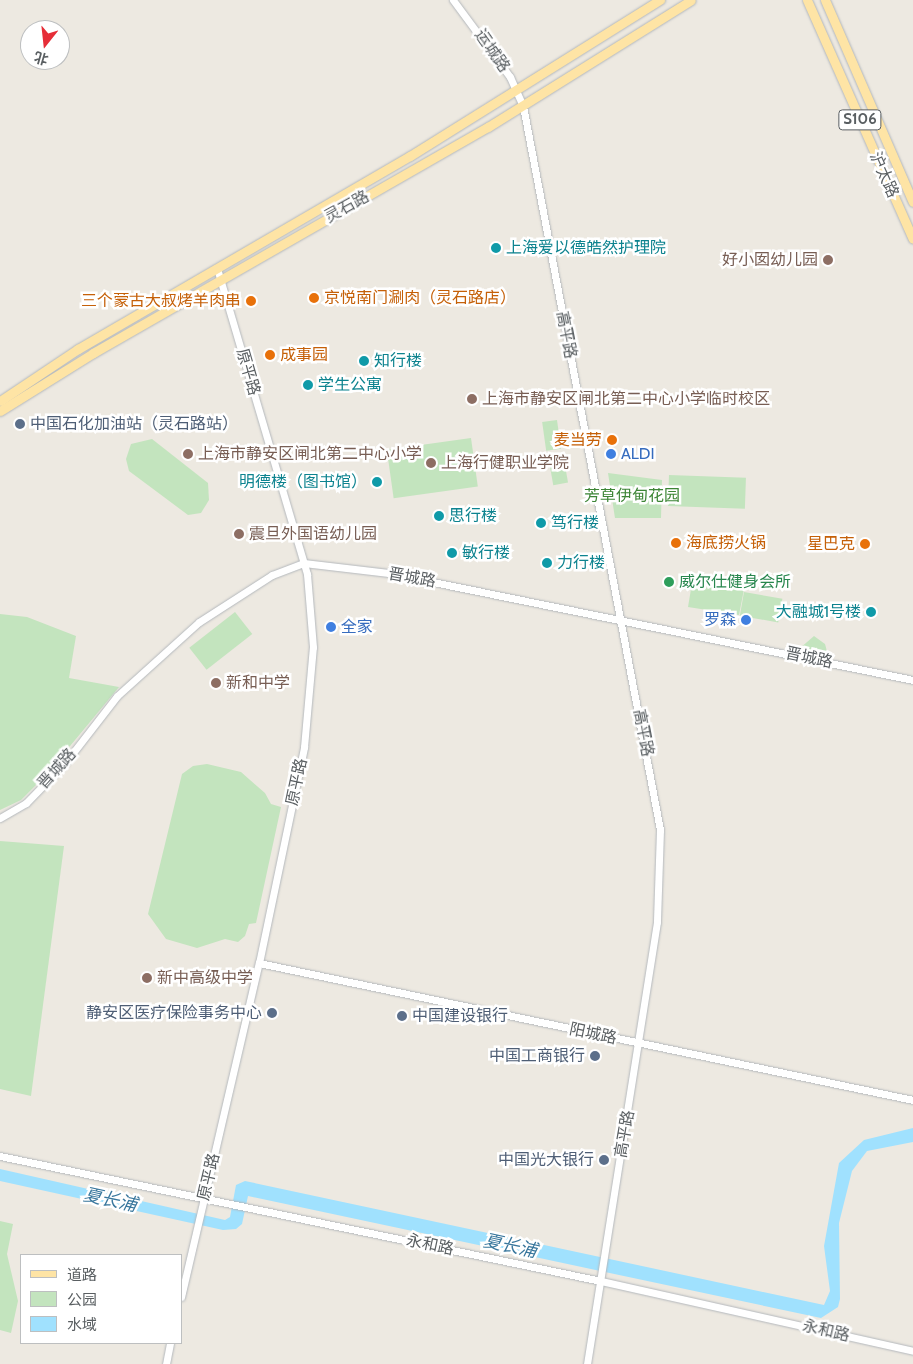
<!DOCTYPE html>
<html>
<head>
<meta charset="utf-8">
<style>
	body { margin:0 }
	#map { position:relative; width:913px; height:1364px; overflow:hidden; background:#ede9e1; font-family:Cabin,"Noto Sans SC",sans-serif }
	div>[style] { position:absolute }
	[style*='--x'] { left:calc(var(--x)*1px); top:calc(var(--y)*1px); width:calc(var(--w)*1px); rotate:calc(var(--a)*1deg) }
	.green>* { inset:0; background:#c3e4be; transform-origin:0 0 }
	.water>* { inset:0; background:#a0e1fe }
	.roads { filter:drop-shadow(0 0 1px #b4b8bc) drop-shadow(0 0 1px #b4b8bc) }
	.minor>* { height:7px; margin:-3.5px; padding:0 3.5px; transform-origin:3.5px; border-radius:3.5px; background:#fff }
	.major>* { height:9px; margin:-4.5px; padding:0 4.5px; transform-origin:4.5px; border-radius:4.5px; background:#fee4a5 }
	.dots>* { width:14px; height:14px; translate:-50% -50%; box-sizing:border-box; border:2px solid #fff; border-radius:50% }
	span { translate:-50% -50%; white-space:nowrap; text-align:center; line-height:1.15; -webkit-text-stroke:5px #fff; paint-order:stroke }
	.shield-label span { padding:1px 4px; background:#fff; border:1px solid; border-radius:4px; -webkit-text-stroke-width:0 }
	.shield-label { font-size:15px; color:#5a5f62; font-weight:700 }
	.street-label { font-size:16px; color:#5a5f62 }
	.culture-label { font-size:16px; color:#0d838f }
	.left { translate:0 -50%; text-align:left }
	.right { translate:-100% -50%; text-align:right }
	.education-label { font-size:16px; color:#785e54 }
	.food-label { font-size:16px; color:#c56008 }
	.service-label { font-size:16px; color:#4e5e75 }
	.shop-label { font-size:16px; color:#366cbe }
	.park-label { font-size:16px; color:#3d8536 }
	.leisure-label { font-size:16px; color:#27864d }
	.water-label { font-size:18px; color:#39779d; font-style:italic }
	.legend { position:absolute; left:20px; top:1254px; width:162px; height:90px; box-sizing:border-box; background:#fff; border:1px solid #bdbfc0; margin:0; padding:6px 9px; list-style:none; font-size:15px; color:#5a5f62 }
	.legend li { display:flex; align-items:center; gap:10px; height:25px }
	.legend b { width:25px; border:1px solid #bdbfc0 }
	.north { position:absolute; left:20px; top:20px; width:50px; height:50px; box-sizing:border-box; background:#fff; border:1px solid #bdbfc0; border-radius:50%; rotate:196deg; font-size:14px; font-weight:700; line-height:20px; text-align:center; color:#5a5f62 }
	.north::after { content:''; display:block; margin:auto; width:18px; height:22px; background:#e62e38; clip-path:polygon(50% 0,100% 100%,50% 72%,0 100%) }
</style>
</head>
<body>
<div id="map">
	<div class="green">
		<div style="left:557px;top:420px;width:29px;height:15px;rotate:82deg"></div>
		<div style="left:471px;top:438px;width:49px;height:85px;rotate:82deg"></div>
		<div style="clip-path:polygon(152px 439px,208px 483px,209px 500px,201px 513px,188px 515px,129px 471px,126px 459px,131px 444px)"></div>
		<div style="left:563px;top:454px;width:29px;height:15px;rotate:80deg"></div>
		<div style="clip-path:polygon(608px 473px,662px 480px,661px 518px,615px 518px)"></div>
		<div style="left:669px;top:475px;width:77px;height:31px;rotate:2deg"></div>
		<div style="clip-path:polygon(726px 580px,745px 584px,739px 615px,688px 607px,692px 583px,724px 589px)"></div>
		<div style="left:744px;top:592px;width:39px;height:24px;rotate:10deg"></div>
		<div style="left:235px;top:612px;width:28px;height:58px;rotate:52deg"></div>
		<div style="clip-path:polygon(0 614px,27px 617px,76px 636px,69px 678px,119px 687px,46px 775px,21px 800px,0 810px)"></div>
		<div style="clip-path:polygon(814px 636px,825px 644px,828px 655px,799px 649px)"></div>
		<div style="clip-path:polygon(207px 764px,241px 772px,265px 793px,271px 804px,281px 807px,256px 923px,249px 924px,245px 936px,238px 942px,225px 939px,197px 948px,166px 939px,148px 914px,182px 774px,193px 766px)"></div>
		<div style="clip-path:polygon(0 841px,64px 846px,31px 1096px,0 1089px)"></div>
		<div style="clip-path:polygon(0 1221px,13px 1224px,7px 1254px,18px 1301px,11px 1333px,0 1330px)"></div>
	</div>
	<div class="water">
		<div style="clip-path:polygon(913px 1128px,913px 1142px,867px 1151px,852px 1171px,839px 1223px,840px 1299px,838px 1307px,821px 1318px,248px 1196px,242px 1224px,236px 1229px,223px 1230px,0 1181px,0 1169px,225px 1220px,230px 1217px,236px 1185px,245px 1181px,824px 1305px,830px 1291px,824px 1246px,839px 1163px,864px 1140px)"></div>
	</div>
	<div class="roads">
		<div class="minor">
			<div style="--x:453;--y:0;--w:96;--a:53.5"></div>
			<div style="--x:510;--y:77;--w:32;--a:66"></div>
			<div style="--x:523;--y:106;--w:737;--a:79.28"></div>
			<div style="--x:660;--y:830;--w:92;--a:91.9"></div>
			<div style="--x:657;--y:922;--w:448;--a:99"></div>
			<div style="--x:0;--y:818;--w:30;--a:-30"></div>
			<div style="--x:26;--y:803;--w:56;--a:-45.7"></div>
			<div style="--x:65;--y:763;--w:85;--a:-52.2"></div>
			<div style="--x:117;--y:696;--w:110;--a:-42.1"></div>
			<div style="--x:199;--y:622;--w:87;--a:-32.8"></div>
			<div style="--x:272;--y:575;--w:33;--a:-21"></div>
			<div style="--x:303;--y:563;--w:87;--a:6.6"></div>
			<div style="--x:389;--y:573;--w:535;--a:11.54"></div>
			<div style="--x:259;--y:963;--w:668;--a:11.83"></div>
			<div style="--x:0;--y:1156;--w:614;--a:11.75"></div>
			<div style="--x:601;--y:1281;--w:320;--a:12.6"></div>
			<div style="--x:181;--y:1297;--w:343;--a:-76.9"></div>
			<div style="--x:259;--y:963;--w:221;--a:-78.2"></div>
			<div style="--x:304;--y:747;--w:100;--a:-84.9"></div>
			<div style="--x:313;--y:647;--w:73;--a:-94.7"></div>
			<div style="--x:307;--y:574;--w:319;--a:-106.4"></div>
			<div style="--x:166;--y:1364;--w:21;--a:-79"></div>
		</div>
		<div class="major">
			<div style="--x:807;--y:0;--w:261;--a:66.1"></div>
			<div style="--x:825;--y:0;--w:220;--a:66.5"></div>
			<div style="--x:0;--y:401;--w:94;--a:-33.7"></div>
			<div style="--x:78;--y:349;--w:384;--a:-30.2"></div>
			<div style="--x:410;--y:156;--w:295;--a:-32"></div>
			<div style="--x:0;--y:411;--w:110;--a:-31.9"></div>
			<div style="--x:93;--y:353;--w:455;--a:-29.8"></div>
			<div style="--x:488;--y:127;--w:239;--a:-32"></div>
		</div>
	</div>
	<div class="dots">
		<div style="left:496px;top:248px;background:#0f9aa8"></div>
		<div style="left:828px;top:260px;background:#8d6e63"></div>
		<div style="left:314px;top:298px;background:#e8710a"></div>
		<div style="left:251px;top:301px;background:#e8710a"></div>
		<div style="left:270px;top:355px;background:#e8710a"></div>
		<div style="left:364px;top:361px;background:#0f9aa8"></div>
		<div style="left:308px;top:385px;background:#0f9aa8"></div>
		<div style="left:472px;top:399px;background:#8d6e63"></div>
		<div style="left:20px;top:424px;background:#5c6f8a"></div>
		<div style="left:612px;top:440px;background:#e8710a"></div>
		<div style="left:188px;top:454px;background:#8d6e63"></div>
		<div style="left:611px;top:454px;background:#3f7fe0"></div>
		<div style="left:431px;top:463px;background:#8d6e63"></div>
		<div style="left:377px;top:482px;background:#0f9aa8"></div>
		<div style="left:439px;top:516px;background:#0f9aa8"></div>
		<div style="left:541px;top:523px;background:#0f9aa8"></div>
		<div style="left:239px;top:534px;background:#8d6e63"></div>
		<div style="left:676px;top:543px;background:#e8710a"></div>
		<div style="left:865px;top:544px;background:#e8710a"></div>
		<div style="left:452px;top:553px;background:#0f9aa8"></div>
		<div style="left:547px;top:563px;background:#0f9aa8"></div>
		<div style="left:669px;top:582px;background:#2e9e5b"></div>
		<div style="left:871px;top:612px;background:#0f9aa8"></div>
		<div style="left:746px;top:620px;background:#3f7fe0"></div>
		<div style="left:331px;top:627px;background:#3f7fe0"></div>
		<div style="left:216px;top:683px;background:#8d6e63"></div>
		<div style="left:147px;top:978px;background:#8d6e63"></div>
		<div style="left:272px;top:1013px;background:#5c6f8a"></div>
		<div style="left:402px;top:1016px;background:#5c6f8a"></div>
		<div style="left:595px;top:1056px;background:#5c6f8a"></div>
		<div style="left:604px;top:1160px;background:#5c6f8a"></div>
	</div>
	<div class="shield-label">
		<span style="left:860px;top:120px">S106</span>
	</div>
	<div class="street-label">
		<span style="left:492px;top:51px;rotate:55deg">运城路</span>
		<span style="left:884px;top:175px;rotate:66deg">沪太路</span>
		<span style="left:347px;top:207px;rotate:-29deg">灵石路</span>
		<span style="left:566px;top:335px;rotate:79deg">高平路</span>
		<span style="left:248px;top:372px;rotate:74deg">原平路</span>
		<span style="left:412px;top:578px;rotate:10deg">晋城路</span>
		<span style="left:809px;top:658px;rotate:12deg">晋城路</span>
		<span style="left:643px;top:733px;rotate:79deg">高平路</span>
		<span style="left:57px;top:769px;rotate:-48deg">晋城路</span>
		<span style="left:297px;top:782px;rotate:-78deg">原平路</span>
		<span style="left:593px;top:1034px;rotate:12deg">阳城路</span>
		<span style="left:625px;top:1134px;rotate:-80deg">高平路</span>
		<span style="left:209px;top:1177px;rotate:-77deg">原平路</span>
		<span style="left:430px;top:1245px;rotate:12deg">永和路</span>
		<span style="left:826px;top:1331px;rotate:13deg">永和路</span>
	</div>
	<div class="culture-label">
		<span class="left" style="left:506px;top:248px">上海爱以德皓然护理院</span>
		<span class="left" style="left:374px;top:361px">知行楼</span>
		<span class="left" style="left:318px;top:385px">学生公寓</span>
		<span class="right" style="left:367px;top:482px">明德楼（图书馆）</span>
		<span class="left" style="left:449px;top:516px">思行楼</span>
		<span class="left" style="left:551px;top:523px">笃行楼</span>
		<span class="left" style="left:462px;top:553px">敏行楼</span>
		<span class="left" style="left:557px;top:563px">力行楼</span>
		<span class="right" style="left:861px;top:612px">大融城1号楼</span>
	</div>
	<div class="education-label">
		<span class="right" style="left:818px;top:260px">好小囡幼儿园</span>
		<span class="left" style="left:482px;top:399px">上海市静安区闸北第二中心小学临时校区</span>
		<span class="left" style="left:198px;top:454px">上海市静安区闸北第二中心小学</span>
		<span class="left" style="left:441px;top:463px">上海行健职业学院</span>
		<span class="left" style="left:249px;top:534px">震旦外国语幼儿园</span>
		<span class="left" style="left:226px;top:683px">新和中学</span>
		<span class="left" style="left:157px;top:978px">新中高级中学</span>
	</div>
	<div class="food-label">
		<span class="left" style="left:324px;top:298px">京悦南门涮肉（灵石路店）</span>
		<span class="right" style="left:241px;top:301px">三个蒙古大叔烤羊肉串</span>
		<span class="left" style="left:280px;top:355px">成事园</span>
		<span class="right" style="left:602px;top:440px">麦当劳</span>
		<span class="left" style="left:686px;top:543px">海底捞火锅</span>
		<span class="right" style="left:855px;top:544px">星巴克</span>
	</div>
	<div class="service-label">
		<span class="left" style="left:30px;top:424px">中国石化加油站（灵石路站）</span>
		<span class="right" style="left:262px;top:1013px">静安区医疗保险事务中心</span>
		<span class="left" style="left:412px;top:1016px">中国建设银行</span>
		<span class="right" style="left:585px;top:1056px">中国工商银行</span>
		<span class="right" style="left:594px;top:1160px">中国光大银行</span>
	</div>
	<div class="shop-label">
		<span class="left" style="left:621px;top:454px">ALDI</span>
		<span class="right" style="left:736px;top:620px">罗森</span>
		<span class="left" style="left:341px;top:627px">全家</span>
	</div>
	<div class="park-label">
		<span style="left:632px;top:496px">芳草伊甸花园</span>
	</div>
	<div class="leisure-label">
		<span class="left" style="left:679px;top:582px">威尔仕健身会所</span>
	</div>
	<div class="water-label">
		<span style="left:110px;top:1200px;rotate:12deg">夏长浦</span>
		<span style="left:510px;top:1246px;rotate:12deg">夏长浦</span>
	</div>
	<ul class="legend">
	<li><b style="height:6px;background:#fee4a5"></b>道路</li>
	<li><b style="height:14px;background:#c3e4be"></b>公园</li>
	<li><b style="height:14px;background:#a0e1fe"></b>水域</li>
	</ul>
	<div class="north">北</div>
</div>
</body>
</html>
